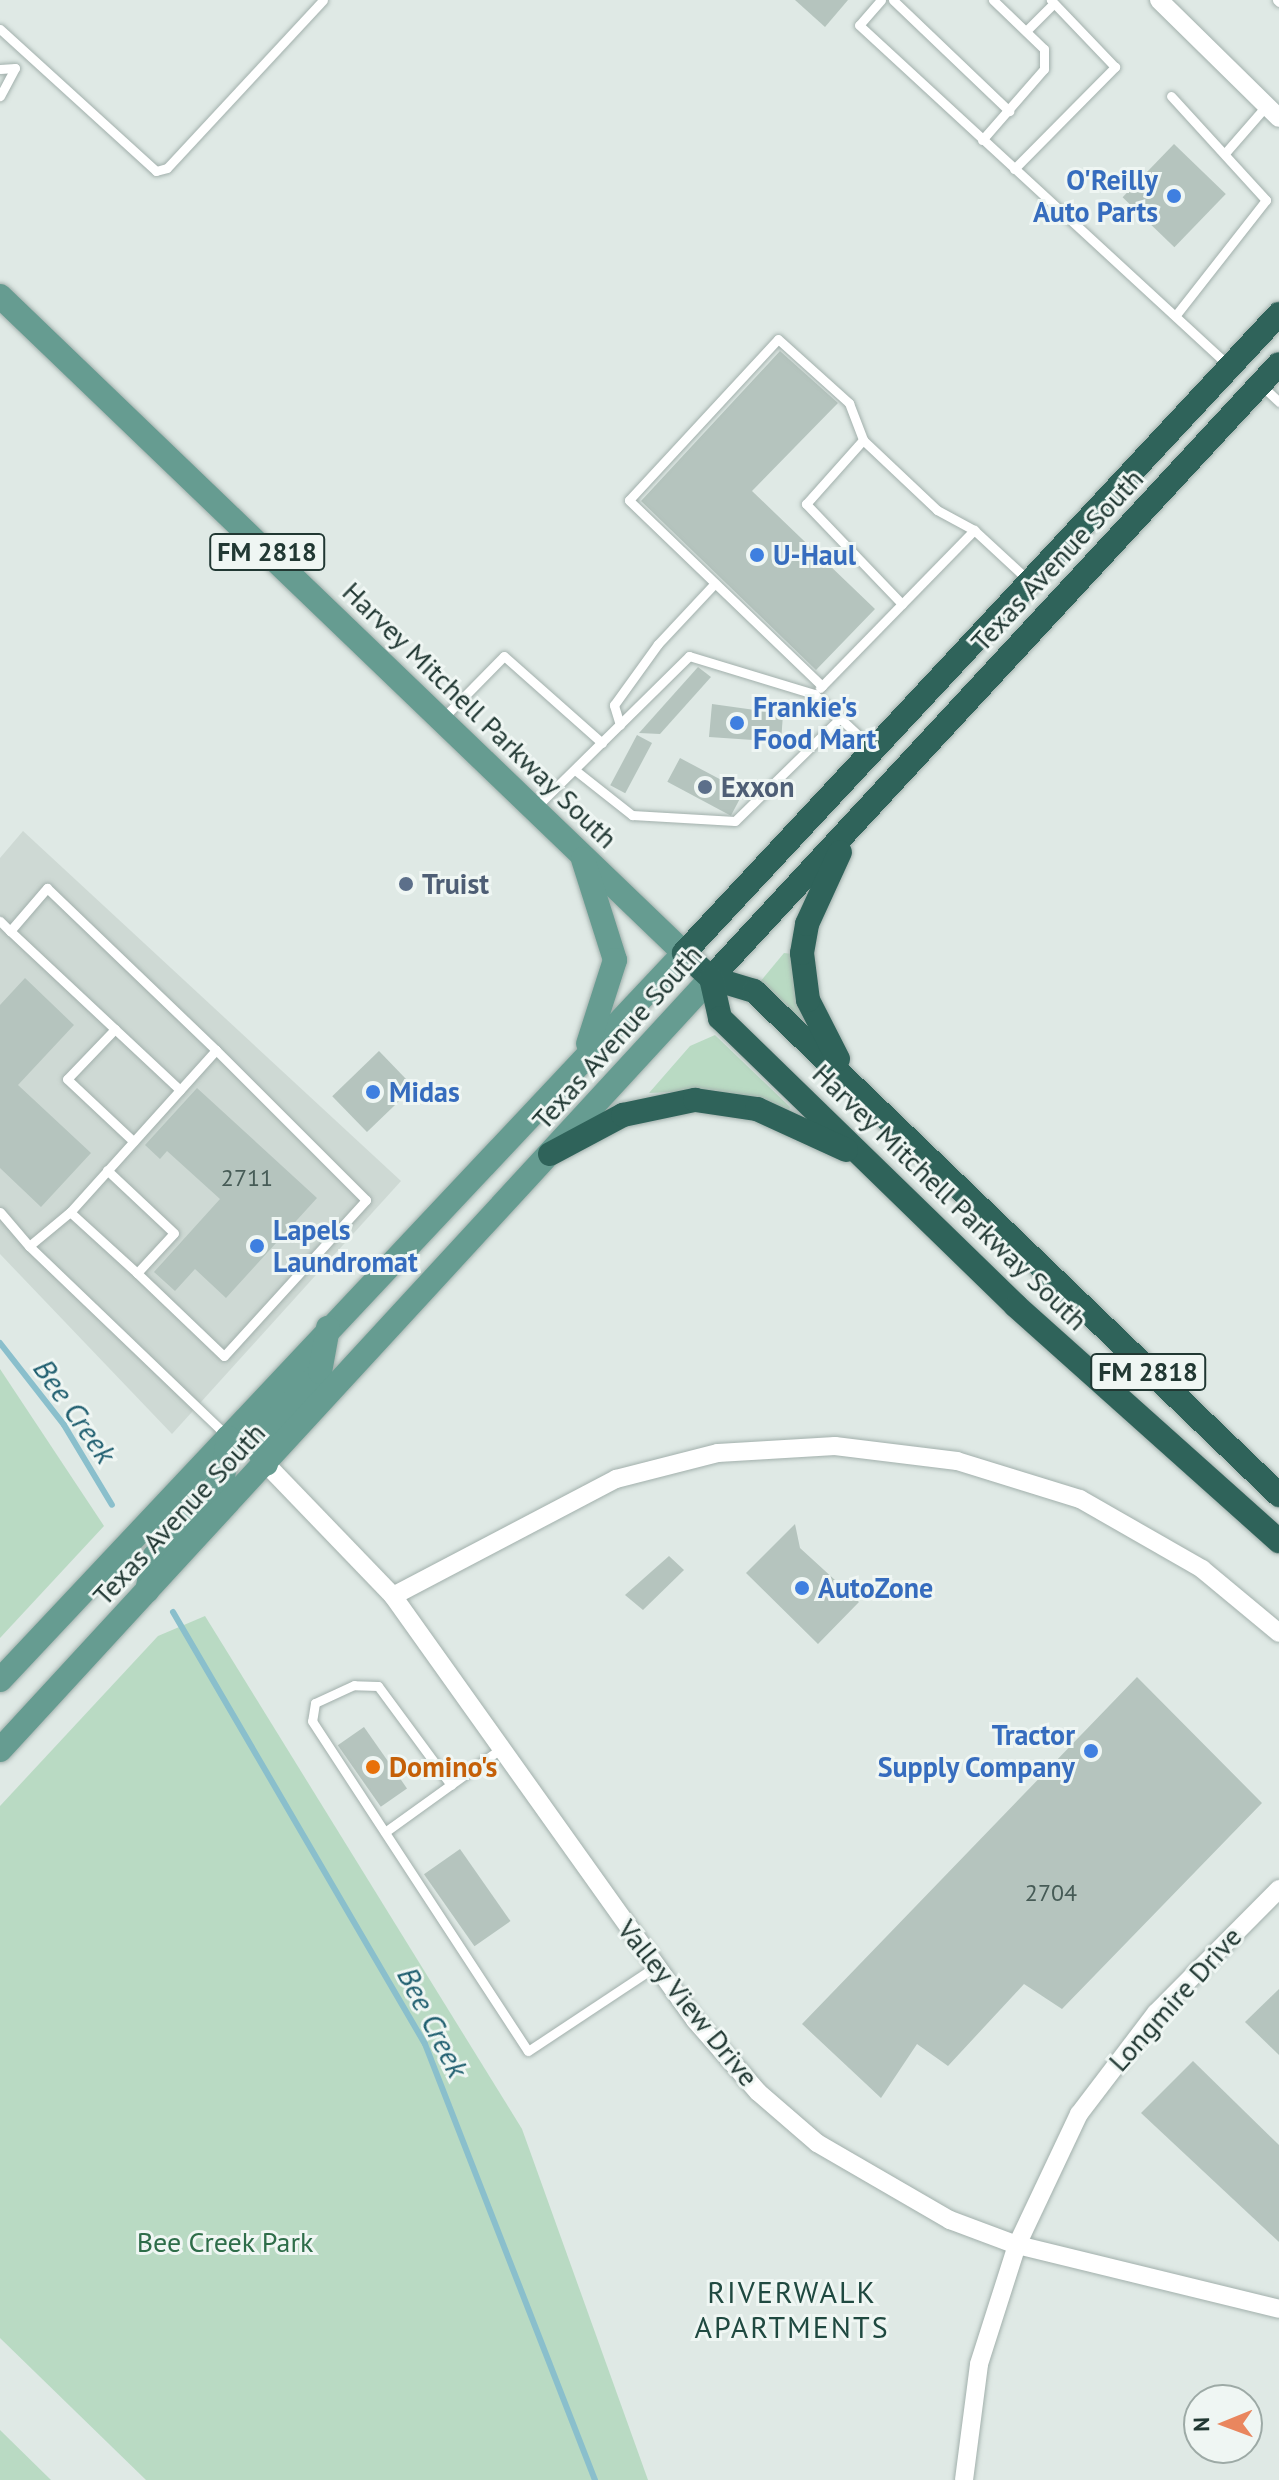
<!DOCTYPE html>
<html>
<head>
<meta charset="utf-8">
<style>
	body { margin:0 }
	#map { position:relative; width:1279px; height:2480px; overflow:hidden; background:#dfe9e5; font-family:"PT Sans",sans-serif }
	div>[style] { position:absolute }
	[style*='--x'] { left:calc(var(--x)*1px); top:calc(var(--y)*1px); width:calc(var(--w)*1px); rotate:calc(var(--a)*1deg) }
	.built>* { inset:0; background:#ced9d4 }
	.green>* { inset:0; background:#b9dac3 }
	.stream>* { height:6px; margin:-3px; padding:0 3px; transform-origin:3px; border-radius:3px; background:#8abfcc }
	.building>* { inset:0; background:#b5c4be; transform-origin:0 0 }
	.roads { filter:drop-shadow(0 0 2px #a2b0ac) drop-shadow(0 0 2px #a2b0ac) }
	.lane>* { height:9px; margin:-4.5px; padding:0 4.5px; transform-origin:4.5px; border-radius:4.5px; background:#fff }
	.street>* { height:18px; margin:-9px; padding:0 9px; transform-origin:9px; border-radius:9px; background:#fff }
	.primary>* { height:24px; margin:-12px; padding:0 12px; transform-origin:12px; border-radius:12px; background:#669c91 }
	.highway>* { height:24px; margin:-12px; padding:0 12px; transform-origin:12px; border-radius:12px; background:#2f635a }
	.dots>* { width:22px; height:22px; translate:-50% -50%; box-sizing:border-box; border:4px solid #eff6f3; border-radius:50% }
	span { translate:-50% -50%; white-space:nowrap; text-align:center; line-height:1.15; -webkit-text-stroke:6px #eff6f3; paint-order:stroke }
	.number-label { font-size:24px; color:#465b56 }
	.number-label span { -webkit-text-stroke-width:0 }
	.shield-label span { padding:2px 6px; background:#eff6f3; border:2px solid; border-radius:6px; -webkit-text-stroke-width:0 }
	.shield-label { font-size:26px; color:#213833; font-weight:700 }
	.shop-label { font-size:28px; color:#366cbe; font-weight:700 }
	.right { translate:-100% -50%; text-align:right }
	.left { translate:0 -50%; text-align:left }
	.street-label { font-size:28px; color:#213833 }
	.service-label { font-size:28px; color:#4e5e75; font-weight:700 }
	.food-label { font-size:28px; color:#c56008; font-weight:700 }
	.park-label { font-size:28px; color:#2e6d49 }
	.water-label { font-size:30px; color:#205f70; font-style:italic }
	.neighbourhood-label { font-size:30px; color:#1f4940; letter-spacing:2px }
	.north { position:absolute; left:1183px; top:2384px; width:80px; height:80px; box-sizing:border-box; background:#eff6f3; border:2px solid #9daaa6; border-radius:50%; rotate:269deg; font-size:22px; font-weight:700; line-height:32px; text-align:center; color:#213833 }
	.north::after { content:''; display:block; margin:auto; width:28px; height:36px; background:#e9865e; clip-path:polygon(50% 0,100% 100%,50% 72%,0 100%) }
</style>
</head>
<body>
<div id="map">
	<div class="built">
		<div style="clip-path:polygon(23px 831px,401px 1181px,172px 1434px,0 1254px,0 858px)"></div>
	</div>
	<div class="green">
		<div style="clip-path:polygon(784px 953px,793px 954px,806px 1026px,760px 982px)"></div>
		<div style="clip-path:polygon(715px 1035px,790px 1107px,789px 1110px,715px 1090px,649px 1093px,690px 1046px)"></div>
		<div style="clip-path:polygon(0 1369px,104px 1526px,0 1638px)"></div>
		<div style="clip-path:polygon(205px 1616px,522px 2129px,648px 2480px,146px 2480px,0 2338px,0 1806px,158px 1636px)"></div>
		<div style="clip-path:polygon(0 2430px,51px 2480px,0 2480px)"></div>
	</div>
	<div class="stream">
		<div style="--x:0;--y:1343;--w:104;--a:52"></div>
		<div style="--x:64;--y:1425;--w:93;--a:59"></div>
		<div style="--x:173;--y:1612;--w:500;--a:59.74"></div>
		<div style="--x:425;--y:2044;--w:468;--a:68.7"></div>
	</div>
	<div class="building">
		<div style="clip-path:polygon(795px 0,848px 0,825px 27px)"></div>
		<div style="left:1174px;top:144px;width:72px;height:74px;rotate:44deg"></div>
		<div style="clip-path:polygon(780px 351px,838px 403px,752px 491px,875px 609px,816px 670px,641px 501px)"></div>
		<div style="clip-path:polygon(698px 667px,711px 677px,660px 734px,639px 733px)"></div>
		<div style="clip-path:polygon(712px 704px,783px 714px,781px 742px,709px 737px)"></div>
		<div style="left:637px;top:735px;width:17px;height:57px;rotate:28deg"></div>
		<div style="left:680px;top:758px;width:72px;height:27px;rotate:28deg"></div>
		<div style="clip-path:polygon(25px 978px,74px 1025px,18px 1085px,91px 1153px,41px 1207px,0 1168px,0 1005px)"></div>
		<div style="left:379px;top:1051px;width:50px;height:65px;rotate:46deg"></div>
		<div style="clip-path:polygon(197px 1088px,317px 1198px,226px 1298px,195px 1269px,175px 1291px,154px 1272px,220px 1199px,167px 1151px,160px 1159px,145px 1145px)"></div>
		<div style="clip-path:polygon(795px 1524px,800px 1548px,859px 1602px,818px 1644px,746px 1573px)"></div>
		<div style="clip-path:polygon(669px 1556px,684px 1570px,643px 1610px,625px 1595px)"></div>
		<div style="clip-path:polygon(1137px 1677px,1262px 1803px,1062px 2009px,1024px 1984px,948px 2066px,917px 2044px,881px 2098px,802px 2024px)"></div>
		<div style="left:364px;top:1727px;width:75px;height:32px;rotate:55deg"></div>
		<div style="left:460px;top:1849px;width:88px;height:44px;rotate:55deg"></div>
		<div style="clip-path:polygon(1279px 1989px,1279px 2055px,1245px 2022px)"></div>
		<div style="clip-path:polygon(1193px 2061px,1279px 2145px,1279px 2242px,1141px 2113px)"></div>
	</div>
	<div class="roads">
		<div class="lane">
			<div style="--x:881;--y:0;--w:33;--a:131"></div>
			<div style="--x:859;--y:25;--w:502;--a:42.66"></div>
			<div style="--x:893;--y:0;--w:161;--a:43.7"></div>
			<div style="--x:1277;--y:0;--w:3;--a:45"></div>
			<div style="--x:0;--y:29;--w:211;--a:42.3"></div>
			<div style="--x:156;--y:171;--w:11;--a:-15"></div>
			<div style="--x:167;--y:168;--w:229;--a:-47.1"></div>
			<div style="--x:1026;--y:31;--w:35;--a:-45"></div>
			<div style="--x:0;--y:69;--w:15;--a:-4"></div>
			<div style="--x:15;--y:68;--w:32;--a:118"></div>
			<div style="--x:1171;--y:96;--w:141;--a:47.6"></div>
			<div style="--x:1266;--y:200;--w:147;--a:128.1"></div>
			<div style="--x:982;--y:140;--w:94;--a:-48.9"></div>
			<div style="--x:1044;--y:69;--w:20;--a:-90"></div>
			<div style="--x:1044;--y:49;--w:71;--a:-136.1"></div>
			<div style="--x:1226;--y:152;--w:61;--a:-49"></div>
			<div style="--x:1014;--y:169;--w:144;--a:-45.3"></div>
			<div style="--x:1115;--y:67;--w:93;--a:-133.7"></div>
			<div style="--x:1261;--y:385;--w:25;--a:43"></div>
			<div style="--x:902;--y:604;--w:139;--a:-133.8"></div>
			<div style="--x:806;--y:504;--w:86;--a:-48.3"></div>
			<div style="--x:863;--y:440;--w:102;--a:43.4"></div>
			<div style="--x:937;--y:510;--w:42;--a:28.4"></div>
			<div style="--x:974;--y:530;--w:72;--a:42.8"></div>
			<div style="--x:822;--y:686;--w:268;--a:-136.1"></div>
			<div style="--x:629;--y:500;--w:219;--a:-47.2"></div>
			<div style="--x:778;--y:339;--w:96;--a:42"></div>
			<div style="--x:849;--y:403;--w:40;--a:69"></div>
			<div style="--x:820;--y:688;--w:221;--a:-45.7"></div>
			<div style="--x:442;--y:719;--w:88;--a:-45.5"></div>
			<div style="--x:504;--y:656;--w:131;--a:41.6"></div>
			<div style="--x:620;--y:725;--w:21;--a:-107"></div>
			<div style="--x:614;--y:705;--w:75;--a:-54.2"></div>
			<div style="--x:658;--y:644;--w:83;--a:-46.9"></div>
			<div style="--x:575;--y:770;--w:73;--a:38.3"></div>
			<div style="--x:632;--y:815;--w:103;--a:3.3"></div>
			<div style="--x:735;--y:821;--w:147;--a:-44.4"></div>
			<div style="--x:536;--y:807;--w:215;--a:-44.6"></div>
			<div style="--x:689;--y:656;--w:131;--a:16.9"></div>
			<div style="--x:814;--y:694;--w:79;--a:43"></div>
			<div style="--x:0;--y:921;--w:14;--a:45"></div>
			<div style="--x:115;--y:1029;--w:69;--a:133.8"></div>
			<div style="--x:67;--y:1079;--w:91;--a:43.2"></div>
			<div style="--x:180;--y:1090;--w:233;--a:-136.9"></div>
			<div style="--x:10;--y:931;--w:57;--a:-49.3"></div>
			<div style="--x:47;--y:888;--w:234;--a:43.8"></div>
			<div style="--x:216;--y:1050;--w:218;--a:132"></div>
			<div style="--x:70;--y:1212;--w:53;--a:140.3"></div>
			<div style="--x:29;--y:1246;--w:276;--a:43.8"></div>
			<div style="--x:0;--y:1212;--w:45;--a:49.5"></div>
			<div style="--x:70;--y:1212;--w:91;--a:42.3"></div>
			<div style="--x:137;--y:1273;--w:54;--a:-47.2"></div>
			<div style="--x:174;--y:1233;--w:92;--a:-136.8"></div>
			<div style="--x:137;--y:1273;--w:120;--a:43.7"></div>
			<div style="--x:224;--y:1356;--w:211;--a:-47.7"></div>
			<div style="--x:366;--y:1200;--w:212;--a:-135"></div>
			<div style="--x:451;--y:1785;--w:123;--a:-126.4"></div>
			<div style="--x:378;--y:1686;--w:24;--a:-178"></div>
			<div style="--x:354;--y:1685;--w:43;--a:155.2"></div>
			<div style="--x:315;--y:1703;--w:18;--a:99"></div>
			<div style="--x:312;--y:1721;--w:394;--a:56.8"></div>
			<div style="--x:528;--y:2051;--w:152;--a:-33.5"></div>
			<div style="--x:385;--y:1832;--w:144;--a:-35.7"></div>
		</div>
		<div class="street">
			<div style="--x:1159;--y:0;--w:168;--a:44.5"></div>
			<div style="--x:266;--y:1464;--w:183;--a:46.1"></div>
			<div style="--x:393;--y:1596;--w:521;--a:54.54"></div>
			<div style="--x:695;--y:2020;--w:96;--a:48.8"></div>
			<div style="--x:758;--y:2092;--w:78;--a:40.8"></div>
			<div style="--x:817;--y:2143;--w:154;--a:30.1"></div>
			<div style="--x:950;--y:2220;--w:72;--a:20.5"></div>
			<div style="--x:1017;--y:2245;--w:270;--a:13.7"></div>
			<div style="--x:393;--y:1596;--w:252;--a:-27.7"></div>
			<div style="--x:616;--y:1479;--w:105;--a:-14.3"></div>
			<div style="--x:718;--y:1453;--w:117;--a:-3.4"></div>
			<div style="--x:835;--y:1446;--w:123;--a:7"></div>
			<div style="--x:957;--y:1461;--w:129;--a:17.2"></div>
			<div style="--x:1080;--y:1499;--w:141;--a:29.8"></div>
			<div style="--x:1202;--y:1569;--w:100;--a:39.7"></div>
			<div style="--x:964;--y:2480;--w:117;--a:-82.6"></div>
			<div style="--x:979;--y:2364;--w:125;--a:-72.3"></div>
			<div style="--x:1017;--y:2245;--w:145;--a:-64.7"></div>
			<div style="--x:1079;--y:2114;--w:127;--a:-52.7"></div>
			<div style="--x:1156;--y:2013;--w:175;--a:-45.2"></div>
		</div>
		<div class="primary">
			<div style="--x:0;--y:296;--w:948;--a:43.85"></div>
			<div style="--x:684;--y:953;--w:998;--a:133.25"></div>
			<div style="--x:583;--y:859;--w:106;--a:72.4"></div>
			<div style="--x:615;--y:960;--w:88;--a:107.8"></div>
			<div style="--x:266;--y:1464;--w:17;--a:-118"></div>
			<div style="--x:258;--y:1449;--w:21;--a:-67"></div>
			<div style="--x:266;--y:1430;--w:79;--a:-47"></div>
			<div style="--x:320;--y:1372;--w:45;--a:-79.7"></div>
			<div style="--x:147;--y:1591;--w:35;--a:-78"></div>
			<div style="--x:154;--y:1557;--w:105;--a:-48.9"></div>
			<div style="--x:223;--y:1478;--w:41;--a:-83"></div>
			<div style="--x:0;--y:1750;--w:1050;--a:-47.36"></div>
		</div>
		<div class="highway">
			<div style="--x:1279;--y:314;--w:873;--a:132.96"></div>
			<div style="--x:684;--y:953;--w:37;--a:43"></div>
			<div style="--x:711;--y:978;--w:45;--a:16.8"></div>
			<div style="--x:754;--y:991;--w:728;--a:43.83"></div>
			<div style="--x:711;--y:978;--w:836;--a:-47.23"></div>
			<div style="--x:711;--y:978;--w:41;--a:77.3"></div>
			<div style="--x:720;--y:1018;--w:413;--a:44.2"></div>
			<div style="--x:1016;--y:1306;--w:353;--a:41.8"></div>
			<div style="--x:838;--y:1059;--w:66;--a:-117"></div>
			<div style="--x:808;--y:1000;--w:47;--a:-97.3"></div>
			<div style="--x:802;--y:953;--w:29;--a:-80"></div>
			<div style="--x:807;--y:924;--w:79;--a:-65.4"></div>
			<div style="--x:550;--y:1154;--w:83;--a:-28.1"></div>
			<div style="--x:623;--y:1115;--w:74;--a:-11.8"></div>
			<div style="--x:695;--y:1100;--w:63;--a:8.3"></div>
			<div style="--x:757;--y:1109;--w:98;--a:24.7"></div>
		</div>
	</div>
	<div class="dots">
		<div style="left:1174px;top:196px;background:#3f7fe0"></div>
		<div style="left:757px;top:555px;background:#3f7fe0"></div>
		<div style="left:737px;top:723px;background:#3f7fe0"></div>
		<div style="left:705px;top:787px;background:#5c6f8a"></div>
		<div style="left:406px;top:884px;background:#5c6f8a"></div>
		<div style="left:373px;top:1092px;background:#3f7fe0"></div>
		<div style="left:257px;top:1246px;background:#3f7fe0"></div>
		<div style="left:802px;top:1588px;background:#3f7fe0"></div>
		<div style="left:1091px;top:1751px;background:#3f7fe0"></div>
		<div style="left:373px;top:1767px;background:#e8710a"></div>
	</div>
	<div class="number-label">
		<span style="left:247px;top:1178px">2711</span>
		<span style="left:1051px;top:1893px">2704</span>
	</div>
	<div class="shield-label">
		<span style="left:267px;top:552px">FM 2818</span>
		<span style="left:1148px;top:1372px">FM 2818</span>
	</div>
	<div class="shop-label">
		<span class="right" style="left:1158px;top:196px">O'Reilly<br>Auto Parts</span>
		<span class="left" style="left:773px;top:555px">U-Haul</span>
		<span class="left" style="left:753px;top:723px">Frankie's<br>Food Mart</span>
		<span class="left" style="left:389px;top:1092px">Midas</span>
		<span class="left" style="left:273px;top:1246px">Lapels<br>Laundromat</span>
		<span class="left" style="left:818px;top:1588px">AutoZone</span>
		<span class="right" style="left:1075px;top:1751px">Tractor<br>Supply Company</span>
	</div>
	<div class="street-label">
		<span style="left:1057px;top:560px;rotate:-47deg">Texas Avenue South</span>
		<span style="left:480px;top:715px;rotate:44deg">Harvey Mitchell Parkway South</span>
		<span style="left:617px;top:1037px;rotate:-48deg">Texas Avenue South</span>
		<span style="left:950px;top:1197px;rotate:44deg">Harvey Mitchell Parkway South</span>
		<span style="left:179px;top:1514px;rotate:-47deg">Texas Avenue South</span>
		<span style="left:1175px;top:1999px;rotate:-48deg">Longmire Drive</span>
		<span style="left:688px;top:2003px;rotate:51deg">Valley View Drive</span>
	</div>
	<div class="service-label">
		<span class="left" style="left:721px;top:787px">Exxon</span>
		<span class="left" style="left:422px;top:884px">Truist</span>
	</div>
	<div class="food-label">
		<span class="left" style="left:389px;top:1767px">Domino's</span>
	</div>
	<div class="park-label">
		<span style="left:225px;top:2242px">Bee Creek Park</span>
	</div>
	<div class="water-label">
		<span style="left:75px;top:1411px;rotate:55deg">Bee Creek</span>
		<span style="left:433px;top:2022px;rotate:63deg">Bee Creek</span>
	</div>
	<div class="neighbourhood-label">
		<span style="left:792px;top:2309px">RIVERWALK<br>APARTMENTS</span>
	</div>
	<div class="north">N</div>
</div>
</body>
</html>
